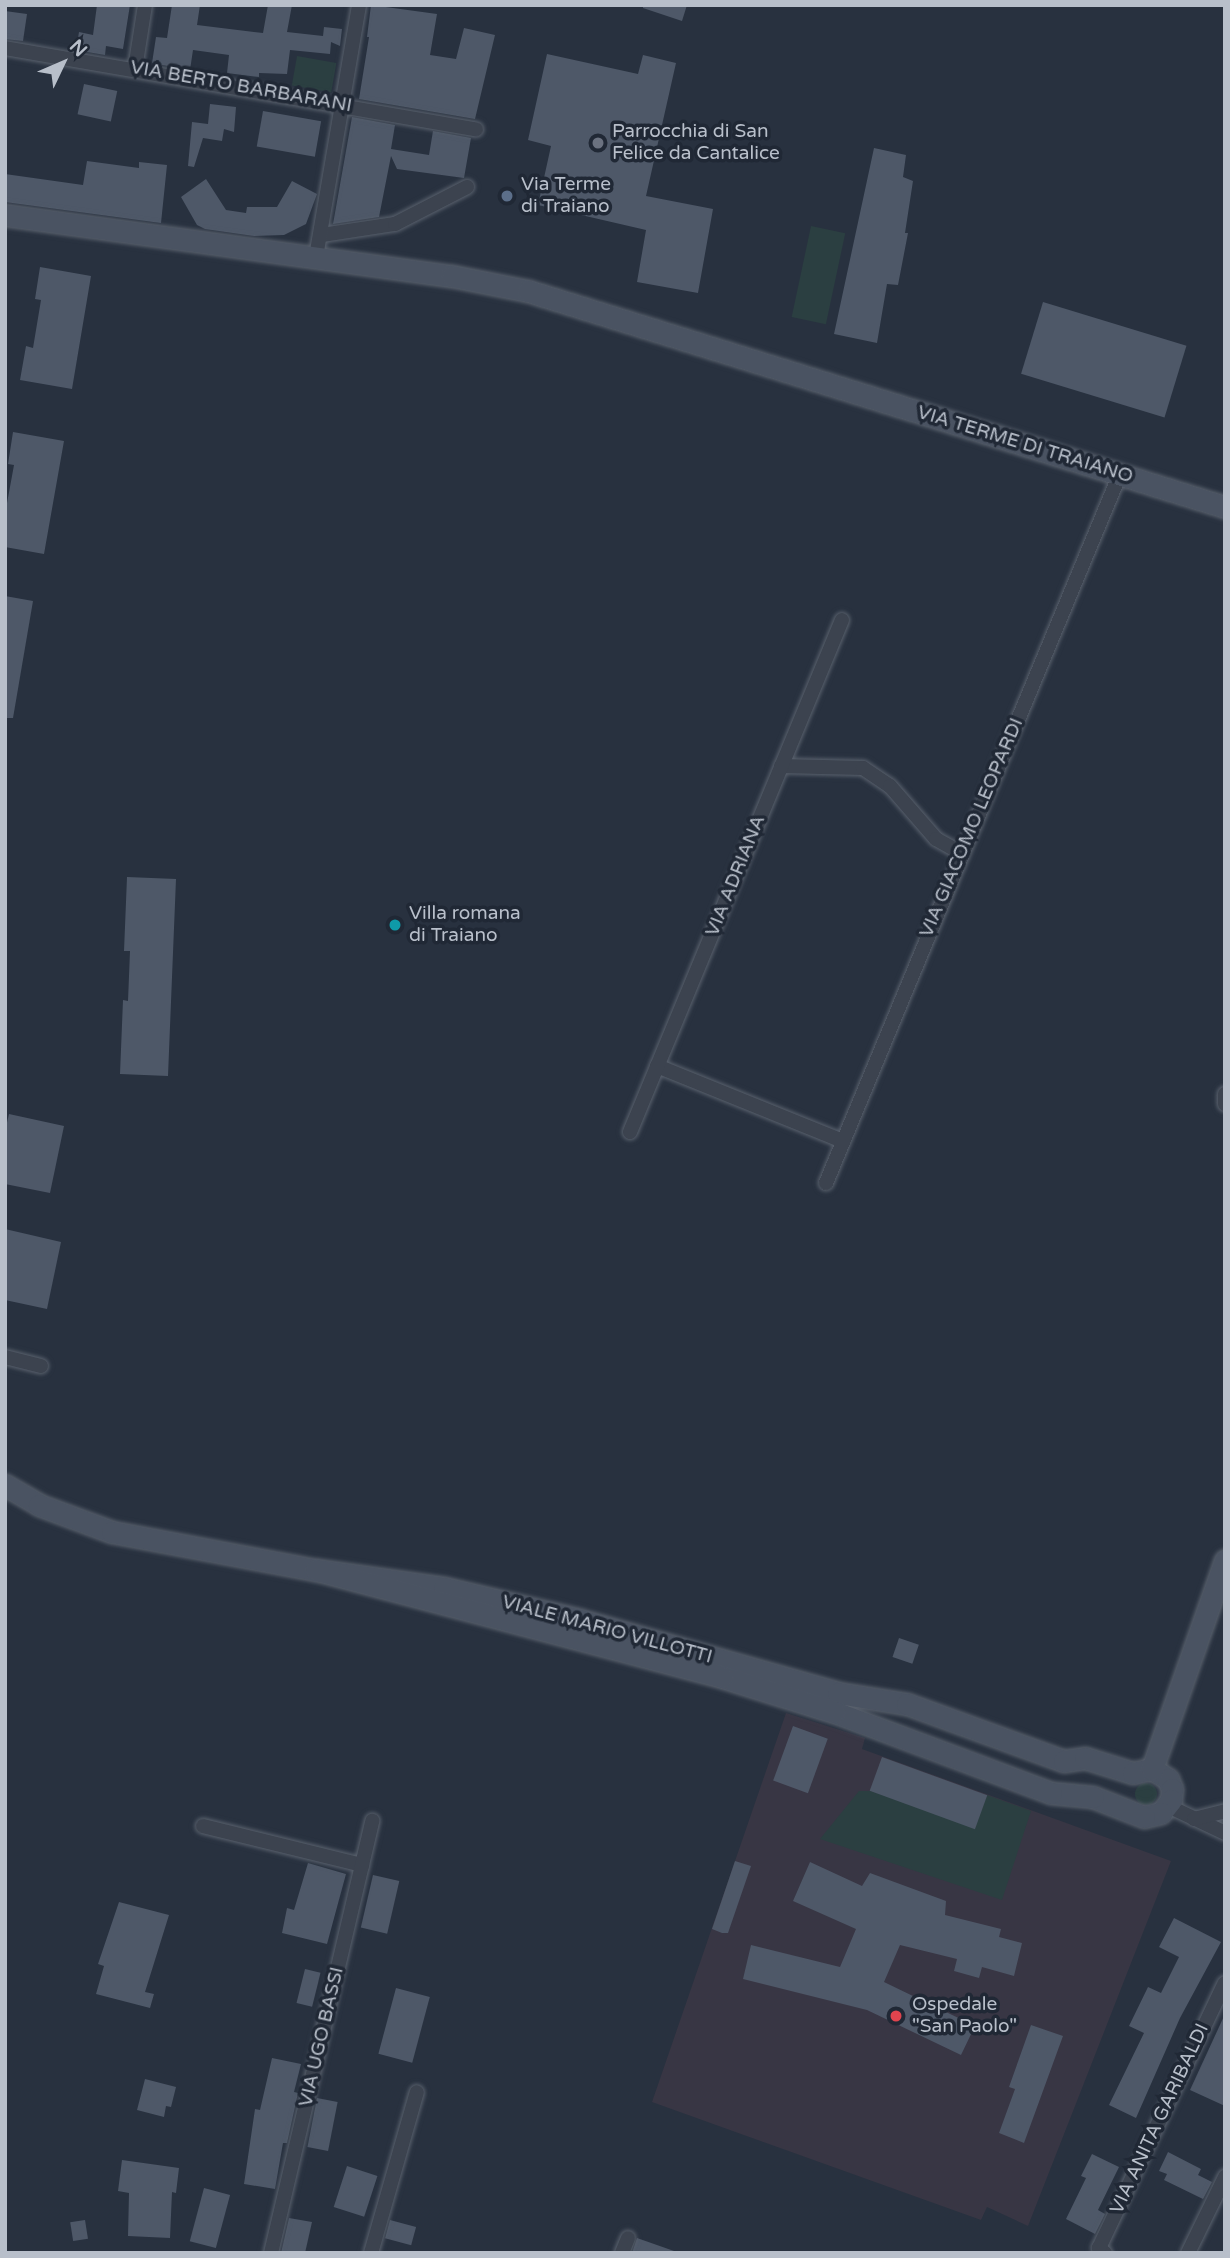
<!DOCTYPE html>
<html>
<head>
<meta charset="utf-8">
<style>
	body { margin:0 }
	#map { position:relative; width:1230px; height:2258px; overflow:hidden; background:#28313f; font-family:"Varela Round",sans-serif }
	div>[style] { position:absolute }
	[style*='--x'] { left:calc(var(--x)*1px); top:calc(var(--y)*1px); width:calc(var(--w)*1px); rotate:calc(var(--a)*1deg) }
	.medical>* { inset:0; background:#383644 }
	.green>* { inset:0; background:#2b3f41; transform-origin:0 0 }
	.round { border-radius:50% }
	.building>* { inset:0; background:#4e5868; transform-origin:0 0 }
	.roads { filter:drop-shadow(0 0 2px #59616d) drop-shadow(0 0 2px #59616d) }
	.street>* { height:14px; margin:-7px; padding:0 7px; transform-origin:7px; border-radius:7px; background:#3c434f }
	.secondary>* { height:21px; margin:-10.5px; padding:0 10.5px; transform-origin:10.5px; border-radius:10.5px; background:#4a5362 }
	.dots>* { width:19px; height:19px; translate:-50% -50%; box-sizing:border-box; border:4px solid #202835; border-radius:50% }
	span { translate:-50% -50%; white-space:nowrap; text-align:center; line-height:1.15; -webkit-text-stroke:7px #202835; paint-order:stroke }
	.street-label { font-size:19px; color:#b8bfca }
	.poi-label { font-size:19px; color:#b8bfca }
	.left { translate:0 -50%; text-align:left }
	.frame { position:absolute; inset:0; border:7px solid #b8bfca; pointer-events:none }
	.north { position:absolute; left:28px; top:28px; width:70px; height:70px; -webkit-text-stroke:5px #202835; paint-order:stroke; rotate:46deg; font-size:19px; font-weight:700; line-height:28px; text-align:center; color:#b8bfca }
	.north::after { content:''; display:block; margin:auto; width:24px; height:32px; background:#b8bfca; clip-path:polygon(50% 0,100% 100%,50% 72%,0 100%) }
</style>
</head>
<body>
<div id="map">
	<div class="medical">
		<div style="clip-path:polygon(786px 1713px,865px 1738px,862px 1749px,1171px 1861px,1028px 2226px,987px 2207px,981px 2220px,652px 2102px)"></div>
	</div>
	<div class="green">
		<div style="left:297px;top:56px;width:40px;height:30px;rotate:10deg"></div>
		<div style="left:811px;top:226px;width:35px;height:93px;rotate:12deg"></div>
		<div class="round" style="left:1135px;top:1783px;width:22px;height:22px"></div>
		<div style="clip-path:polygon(859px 1791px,871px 1791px,975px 1828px,987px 1795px,1031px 1811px,1002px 1900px,820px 1839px)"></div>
	</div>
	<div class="building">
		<div style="clip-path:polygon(97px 5px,130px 5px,123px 49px,106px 46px,105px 55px,76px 50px,79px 32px,93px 35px)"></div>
		<div style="clip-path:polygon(172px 5px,200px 5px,197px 25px,263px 33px,268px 5px,292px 5px,287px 32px,323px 36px,324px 27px,342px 29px,340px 46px,331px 42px,330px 54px,290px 50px,287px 74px,259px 73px,259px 77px,227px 73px,229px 55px,193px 50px,190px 70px,152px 63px,156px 37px,167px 38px)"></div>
		<div style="clip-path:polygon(371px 5px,437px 14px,430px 55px,456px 59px,464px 28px,495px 35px,475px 119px,359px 99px,369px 37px,367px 37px)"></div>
		<div style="clip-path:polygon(643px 5px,687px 5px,682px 21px,643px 8px)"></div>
		<div style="clip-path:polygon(5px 11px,27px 14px,23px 41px,5px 39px)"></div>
		<div style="clip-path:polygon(547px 54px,638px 74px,643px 55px,676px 63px,646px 196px,713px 209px,698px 293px,637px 282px,646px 230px,538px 205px,551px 146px,528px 140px)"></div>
		<div style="left:84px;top:84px;width:34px;height:31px;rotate:12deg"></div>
		<div style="clip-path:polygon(210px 104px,236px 107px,234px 132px,224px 129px,222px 141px,203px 138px,194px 167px,188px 166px,192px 122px,208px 124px)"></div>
		<div style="left:263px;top:111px;width:59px;height:36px;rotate:10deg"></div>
		<div style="clip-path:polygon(352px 117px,395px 125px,391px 149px,429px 155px,433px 131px,471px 138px,464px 178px,397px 169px,391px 156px,379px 217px,333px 224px)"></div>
		<div style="clip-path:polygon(874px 148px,906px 155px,903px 177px,913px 181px,905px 233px,908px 233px,898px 285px,887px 284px,877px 343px,834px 334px)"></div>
		<div style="clip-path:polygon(87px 161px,139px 168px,139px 162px,167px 165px,161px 223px,5px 202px,5px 174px,83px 185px)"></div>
		<div style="clip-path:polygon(206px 179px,226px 210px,246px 213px,247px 207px,277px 207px,292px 181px,317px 194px,306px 224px,284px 235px,254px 236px,205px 229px,197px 225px,181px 197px)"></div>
		<div style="clip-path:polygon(40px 267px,91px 276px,72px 389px,20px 380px,26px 346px,33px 348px,41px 300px,35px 299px)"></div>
		<div style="left:1043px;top:302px;width:150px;height:75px;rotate:17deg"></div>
		<div style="clip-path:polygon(13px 432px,64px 441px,44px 554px,5px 547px,5px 514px,14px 465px,8px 464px)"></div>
		<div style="clip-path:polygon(5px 596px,33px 601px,13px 718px,5px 718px)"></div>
		<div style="clip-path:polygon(127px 877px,176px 879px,168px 1076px,120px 1074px,123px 1000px,128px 1001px,130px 951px,124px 951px)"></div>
		<div style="clip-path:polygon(9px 1114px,64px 1126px,50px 1193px,5px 1184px,5px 1131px)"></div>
		<div style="clip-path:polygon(5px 1229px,61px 1242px,47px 1309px,5px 1300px)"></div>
		<div style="left:899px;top:1638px;width:21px;height:20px;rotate:19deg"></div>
		<div style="left:793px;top:1726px;width:37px;height:58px;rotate:20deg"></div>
		<div style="left:882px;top:1757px;width:112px;height:36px;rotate:20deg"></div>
		<div style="clip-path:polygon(735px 1861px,751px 1866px,728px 1933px,722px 1933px,712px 1929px)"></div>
		<div style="clip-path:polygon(810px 1862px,862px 1886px,870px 1873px,946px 1901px,945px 1915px,1001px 1929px,999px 1937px,1022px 1943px,1014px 1976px,982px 1967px,979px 1978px,954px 1971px,957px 1959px,900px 1945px,884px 1982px,975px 2026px,961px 2055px,867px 2010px,743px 1979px,751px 1945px,840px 1967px,856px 1929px,793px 1901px)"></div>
		<div style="clip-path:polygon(308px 1863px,346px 1874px,327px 1944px,282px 1933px,287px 1908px,294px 1910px)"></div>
		<div style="left:373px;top:1875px;width:27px;height:54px;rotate:13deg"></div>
		<div style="clip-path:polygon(119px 1902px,169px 1915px,145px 1992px,154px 1994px,150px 2008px,96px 1994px,104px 1966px,98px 1964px)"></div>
		<div style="clip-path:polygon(1174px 1918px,1221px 1942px,1180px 2018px,1136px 2118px,1109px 2105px,1144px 2033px,1129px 2026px,1148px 1987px,1161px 1993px,1179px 1957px,1159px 1947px)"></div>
		<div style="left:305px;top:1969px;width:16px;height:35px;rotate:14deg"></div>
		<div style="left:396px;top:1988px;width:35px;height:68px;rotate:15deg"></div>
		<div style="clip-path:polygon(1225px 2014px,1225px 2106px,1190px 2090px)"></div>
		<div style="clip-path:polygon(1031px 2025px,1063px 2036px,1024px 2143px,999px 2133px,1015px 2089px,1009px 2087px)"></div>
		<div style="clip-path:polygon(272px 2058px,301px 2064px,294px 2092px,298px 2093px,287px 2143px,283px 2143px,275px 2189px,244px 2184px,255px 2109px,260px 2110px)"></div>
		<div style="clip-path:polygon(145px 2079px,176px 2087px,171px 2107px,166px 2106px,164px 2117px,137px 2110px)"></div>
		<div style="left:317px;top:2098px;width:21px;height:50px;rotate:11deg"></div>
		<div style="clip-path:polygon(1168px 2152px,1201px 2169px,1198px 2175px,1212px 2182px,1203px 2199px,1164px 2180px,1167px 2174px,1159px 2171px)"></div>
		<div style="clip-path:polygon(1092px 2154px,1119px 2167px,1098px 2210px,1105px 2214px,1095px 2234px,1066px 2219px,1086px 2178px,1081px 2176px)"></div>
		<div style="clip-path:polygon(122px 2160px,179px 2168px,176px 2193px,172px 2192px,170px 2238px,128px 2236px,129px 2193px,118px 2191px)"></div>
		<div style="left:347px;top:2166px;width:32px;height:43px;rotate:18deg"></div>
		<div style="left:204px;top:2188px;width:27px;height:55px;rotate:15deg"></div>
		<div style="clip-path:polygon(289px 2218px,312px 2222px,305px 2253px,281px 2253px)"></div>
		<div style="left:85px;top:2220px;width:19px;height:15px;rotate:81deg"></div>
		<div style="left:390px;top:2220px;width:27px;height:19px;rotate:15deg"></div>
		<div style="clip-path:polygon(637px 2238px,674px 2251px,674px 2253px,632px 2253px)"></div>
	</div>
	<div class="roads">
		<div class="street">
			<div style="--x:5;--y:48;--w:478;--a:9.8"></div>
			<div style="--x:135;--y:69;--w:65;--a:-81.1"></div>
			<div style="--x:322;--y:235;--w:74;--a:-8.6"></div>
			<div style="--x:395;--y:224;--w:81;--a:-27.2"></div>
			<div style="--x:316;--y:257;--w:256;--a:-80.3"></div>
			<div style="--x:781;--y:766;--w:82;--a:1.4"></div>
			<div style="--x:863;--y:768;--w:32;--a:34"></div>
			<div style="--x:890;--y:786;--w:70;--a:49"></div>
			<div style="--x:936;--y:839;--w:29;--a:29"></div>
			<div style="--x:657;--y:1066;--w:201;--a:22"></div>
			<div style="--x:1225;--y:1094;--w:10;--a:90"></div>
			<div style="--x:630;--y:1132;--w:554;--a:-67.51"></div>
			<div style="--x:826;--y:1183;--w:768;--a:-67.48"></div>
			<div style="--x:5;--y:1357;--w:37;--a:14"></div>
			<div style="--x:1168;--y:1806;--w:63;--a:25.3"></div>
			<div style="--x:1194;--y:1819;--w:32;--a:-14"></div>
			<div style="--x:203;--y:1826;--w:164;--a:13.8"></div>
			<div style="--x:271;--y:2253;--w:444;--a:-76.8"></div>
			<div style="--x:371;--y:2253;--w:167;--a:-74.1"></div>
			<div style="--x:622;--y:2253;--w:16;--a:-68"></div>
			<div style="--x:1105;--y:2253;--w:8;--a:-140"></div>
			<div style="--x:1099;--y:2248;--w:293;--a:-64.6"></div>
			<div style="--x:1188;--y:2253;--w:85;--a:-64"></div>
		</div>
		<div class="secondary">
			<div style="--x:5;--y:215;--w:451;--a:7.8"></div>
			<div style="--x:452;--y:276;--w:77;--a:11.2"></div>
			<div style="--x:528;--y:291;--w:730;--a:17.22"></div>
			<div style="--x:5;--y:1485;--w:39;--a:30"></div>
			<div style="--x:39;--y:1505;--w:78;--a:20.3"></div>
			<div style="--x:112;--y:1532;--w:208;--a:10.6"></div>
			<div style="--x:316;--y:1570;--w:129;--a:8"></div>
			<div style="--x:444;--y:1588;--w:140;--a:13.2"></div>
			<div style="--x:580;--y:1620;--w:268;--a:15.8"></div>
			<div style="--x:838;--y:1693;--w:70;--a:9.1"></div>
			<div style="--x:907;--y:1704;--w:167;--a:20"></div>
			<div style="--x:1064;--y:1761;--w:21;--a:-8"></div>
			<div style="--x:1085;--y:1758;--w:50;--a:17.4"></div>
			<div style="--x:1133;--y:1773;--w:19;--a:-12"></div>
			<div style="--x:1152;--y:1769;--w:19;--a:32"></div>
			<div style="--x:1168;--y:1779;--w:11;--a:68"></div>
			<div style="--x:1172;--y:1789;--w:11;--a:95"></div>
			<div style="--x:1171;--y:1800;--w:16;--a:128"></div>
			<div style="--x:1161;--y:1813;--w:17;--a:167"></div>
			<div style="--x:1144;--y:1817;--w:55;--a:-158.6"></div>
			<div style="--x:1093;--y:1797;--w:42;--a:-174.6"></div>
			<div style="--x:1051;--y:1793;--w:232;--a:-159.5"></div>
			<div style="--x:834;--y:1712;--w:117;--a:-162.6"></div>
			<div style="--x:722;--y:1677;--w:420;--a:-165.2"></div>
			<div style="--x:1152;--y:1769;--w:221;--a:-70.7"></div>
		</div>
	</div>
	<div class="dots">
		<div style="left:598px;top:143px;background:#6b7280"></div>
		<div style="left:507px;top:196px;background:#5c6f8a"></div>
		<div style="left:395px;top:925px;background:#0f9aa8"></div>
		<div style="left:896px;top:2016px;background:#e0444e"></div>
	</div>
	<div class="street-label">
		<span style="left:241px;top:87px;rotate:10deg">VIA BERTO BARBARANI</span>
		<span style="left:1025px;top:445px;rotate:17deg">VIA TERME DI TRAIANO</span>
		<span style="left:972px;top:828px;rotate:-67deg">VIA GIACOMO LEOPARDI</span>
		<span style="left:736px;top:876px;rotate:-68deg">VIA ADRIANA</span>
		<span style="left:607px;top:1630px;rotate:15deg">VIALE MARIO VILLOTTI</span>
		<span style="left:322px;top:2037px;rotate:-77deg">VIA UGO BASSI</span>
		<span style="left:1160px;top:2119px;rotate:-65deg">VIA ANITA GARIBALDI</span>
	</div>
	<div class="poi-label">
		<span class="left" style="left:612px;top:143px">Parrocchia di San<br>Felice da Cantalice</span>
		<span class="left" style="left:521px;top:196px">Via Terme<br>di Traiano</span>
		<span class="left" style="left:409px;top:925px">Villa romana<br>di Traiano</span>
		<span class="left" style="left:912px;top:2016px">Ospedale<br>"San Paolo"</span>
	</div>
	<div class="frame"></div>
	<div class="north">N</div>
</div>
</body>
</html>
